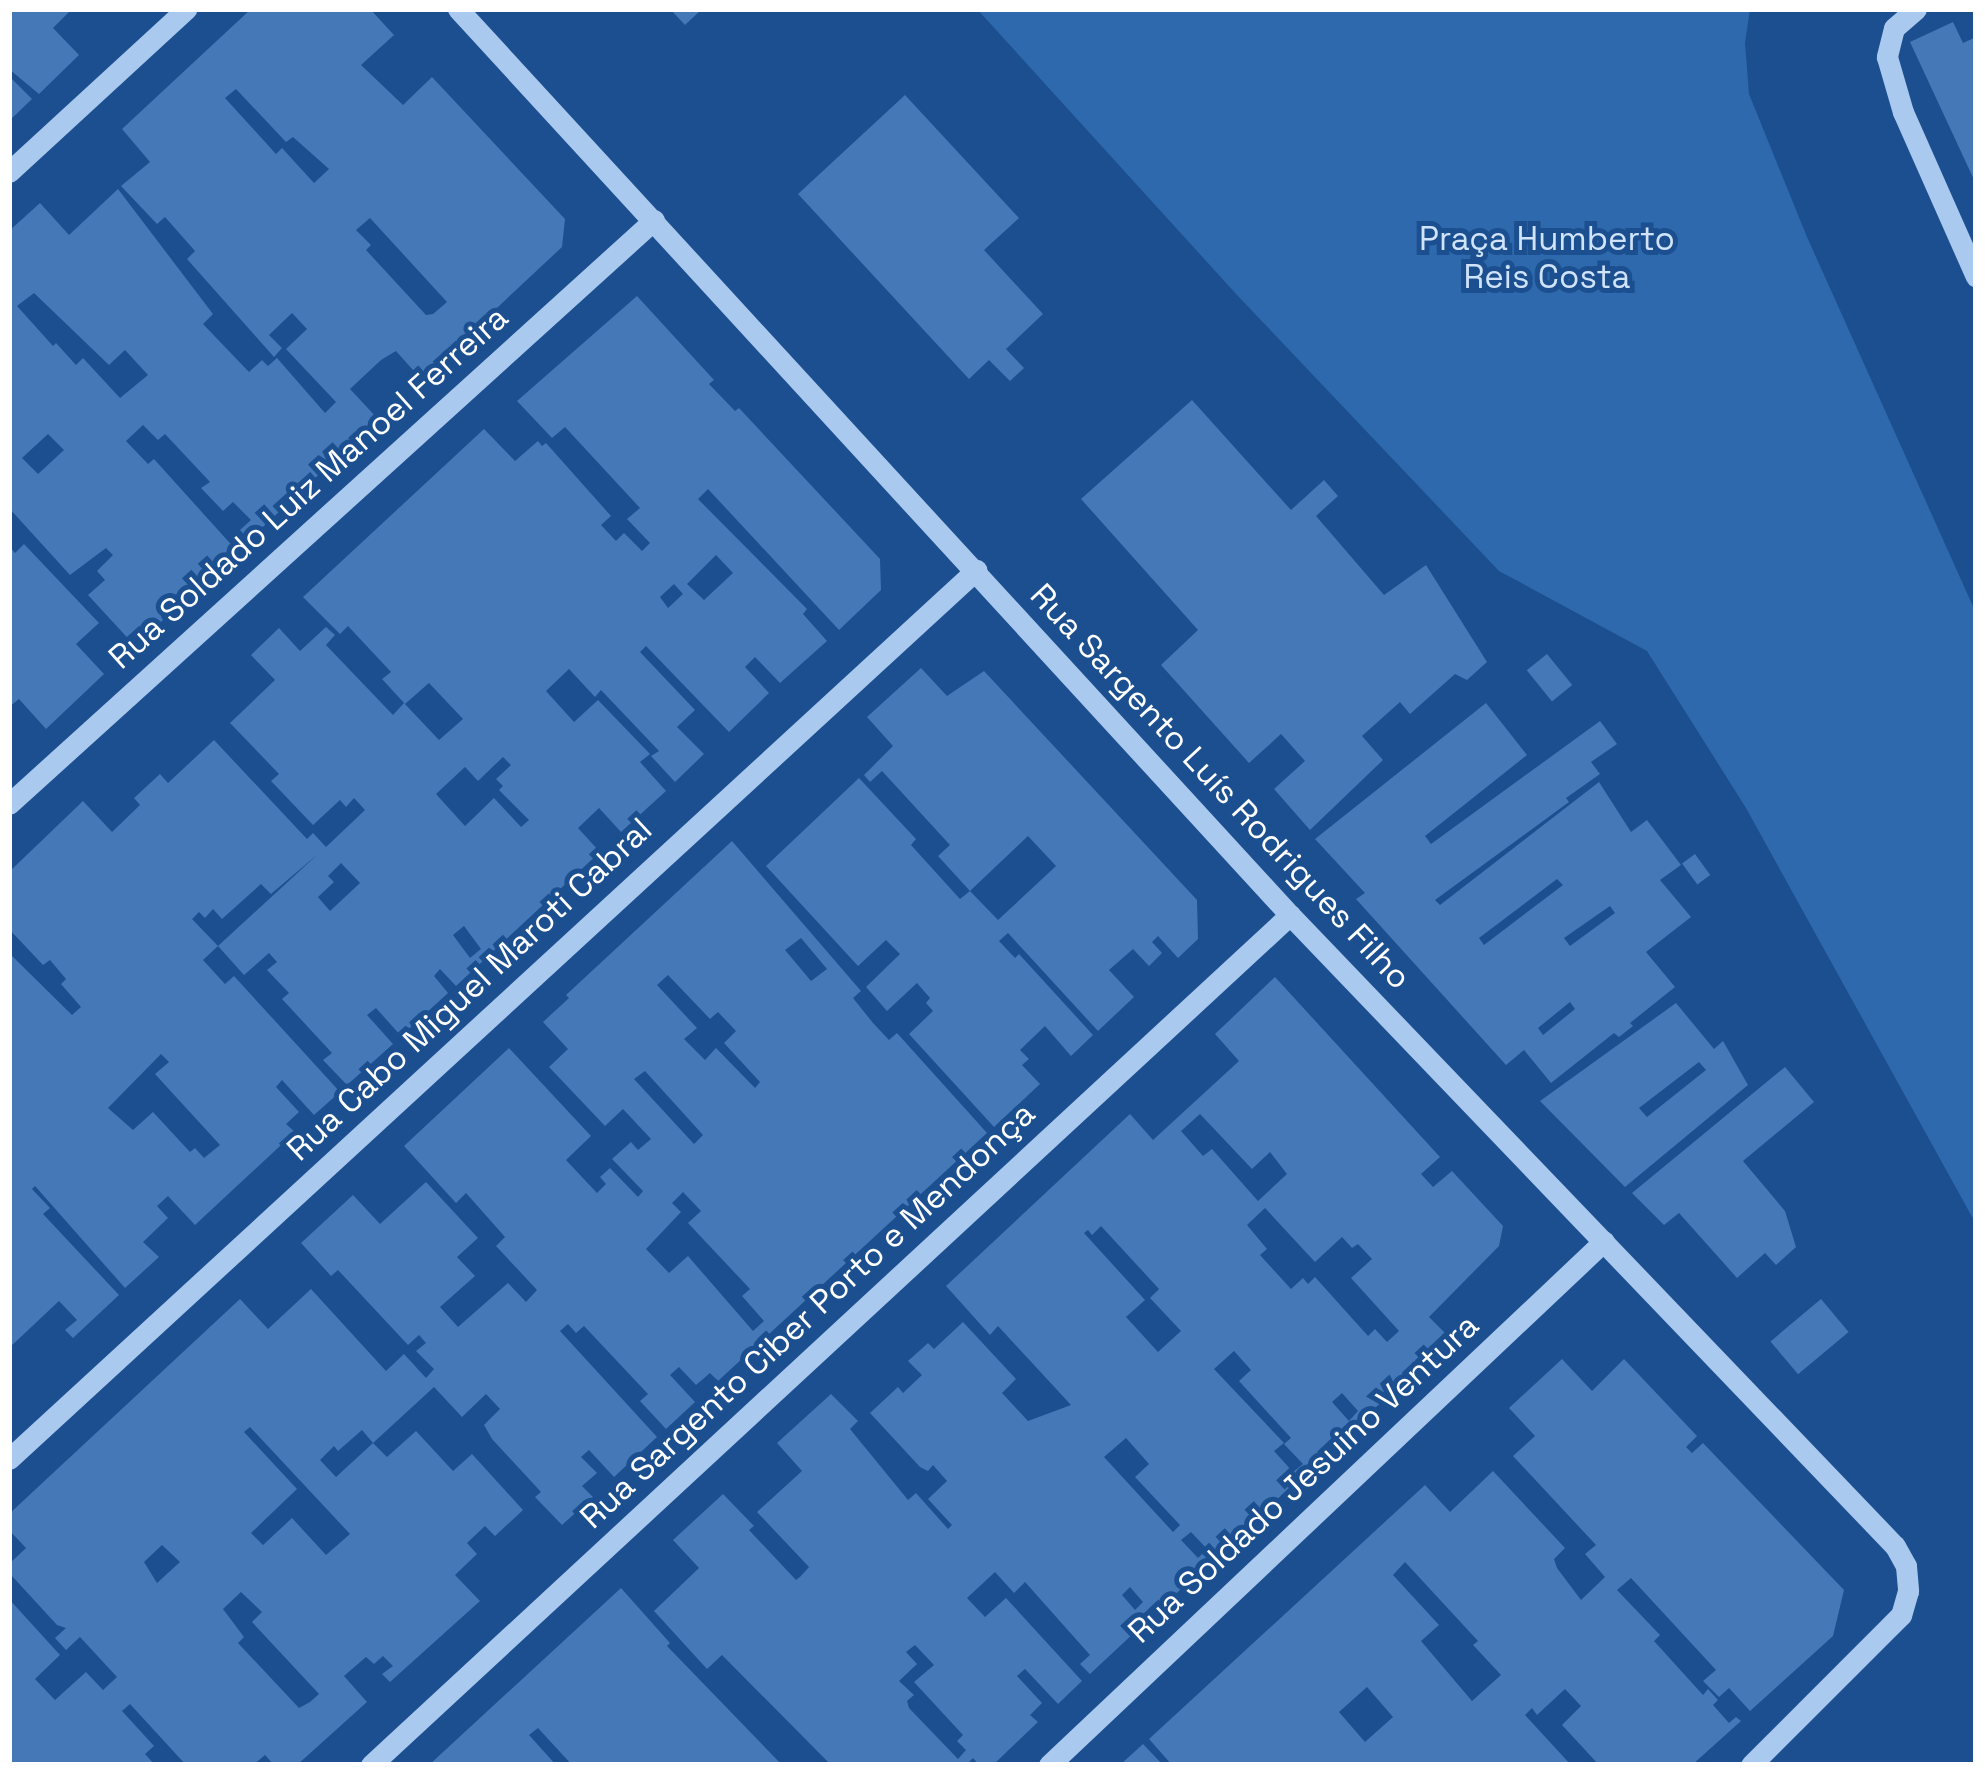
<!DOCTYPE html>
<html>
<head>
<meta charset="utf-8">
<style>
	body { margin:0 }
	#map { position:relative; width:1985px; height:1774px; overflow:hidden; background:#1b4f8f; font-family:"Space Grotesk",sans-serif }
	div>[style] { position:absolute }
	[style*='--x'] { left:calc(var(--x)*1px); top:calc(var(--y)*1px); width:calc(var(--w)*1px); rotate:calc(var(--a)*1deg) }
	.green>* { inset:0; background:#2e69ad }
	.building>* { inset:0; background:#4478b7; transform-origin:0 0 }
	.minor>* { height:21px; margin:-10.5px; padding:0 10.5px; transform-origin:10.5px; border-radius:10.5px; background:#a9c9ee }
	span { translate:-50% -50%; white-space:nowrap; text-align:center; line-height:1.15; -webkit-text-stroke:10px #1b4f8f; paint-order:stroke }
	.park-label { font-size:33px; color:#cfe3fa }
	.street-label { font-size:33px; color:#fff }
	.frame { position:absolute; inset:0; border:12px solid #fff; pointer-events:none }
</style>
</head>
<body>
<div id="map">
	<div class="green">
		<div style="clip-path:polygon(977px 9px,1750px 9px,1745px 43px,1749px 94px,1807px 237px,1976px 613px,1976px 1224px,1746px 808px,1647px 651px,1499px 571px,1237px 295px)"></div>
	</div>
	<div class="building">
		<div style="clip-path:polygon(9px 9px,72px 9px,53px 28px,79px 55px,39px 94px,9px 69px)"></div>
		<div style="clip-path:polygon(evenodd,251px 9px,370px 9px,394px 35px,361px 65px,403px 105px,432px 77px,565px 219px,562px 247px,421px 379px,396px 351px,381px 360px,350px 389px,378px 419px,249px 540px,240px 530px,251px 520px,233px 502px,223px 511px,201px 488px,210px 482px,165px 434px,158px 440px,143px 425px,126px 441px,148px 464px,154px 459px,237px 551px,135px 646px,88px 595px,105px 580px,97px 571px,113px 555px,106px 548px,70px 575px,9px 508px,9px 231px,40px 203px,69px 235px,118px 189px,213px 314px,203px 324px,249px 372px,262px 360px,268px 366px,277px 358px,325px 413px,336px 402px,286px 349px,307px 329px,292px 313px,269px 335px,282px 348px,274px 357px,187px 259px,195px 251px,165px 217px,157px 224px,121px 186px,150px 162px,122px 129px,251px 9px,236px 89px,286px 142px,293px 137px,329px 169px,314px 183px,282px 148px,276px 154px,225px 98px,236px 89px,251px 9px,370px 218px,447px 302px,433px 314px,426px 315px,366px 250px,371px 245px,356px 230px,370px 218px,251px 9px,34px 293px,109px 365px,125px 350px,148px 375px,120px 398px,83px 358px,76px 365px,56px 343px,53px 346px,17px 306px,34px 293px,251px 9px,48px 434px,64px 450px,38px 474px,22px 458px,48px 434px)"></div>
		<div style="clip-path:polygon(670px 9px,702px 9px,685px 25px)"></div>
		<div style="clip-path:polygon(1953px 22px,1963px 43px,1976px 37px,1976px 184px,1910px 42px)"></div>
		<div style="clip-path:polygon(9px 76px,32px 99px,9px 121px)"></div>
		<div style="clip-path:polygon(905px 95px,1019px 218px,984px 250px,1043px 314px,1006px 349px,1024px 368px,1010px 381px,989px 360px,969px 379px,798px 194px)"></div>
		<div style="clip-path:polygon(evenodd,637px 296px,714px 380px,709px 384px,735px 411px,739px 408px,880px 559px,881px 590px,839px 630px,708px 489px,698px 499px,807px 609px,803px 614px,827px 641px,780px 683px,755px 657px,745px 667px,769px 693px,729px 732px,646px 646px,640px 652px,695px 710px,677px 727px,704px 754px,675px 782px,651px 756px,659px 751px,601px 690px,595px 697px,569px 669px,546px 691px,574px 722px,598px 700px,650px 754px,640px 762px,666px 791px,621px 832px,599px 808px,578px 828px,600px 852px,456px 986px,440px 969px,434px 976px,448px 993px,401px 1036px,376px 1008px,367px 1015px,393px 1044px,347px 1085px,323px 1060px,332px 1053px,282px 999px,289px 993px,267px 970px,277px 962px,269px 953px,244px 975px,218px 946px,318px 854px,271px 894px,261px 884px,222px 919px,213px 909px,205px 918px,199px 912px,192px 919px,218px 946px,203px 960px,225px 984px,234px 976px,340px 1092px,314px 1115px,282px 1080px,276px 1087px,299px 1112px,286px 1124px,295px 1132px,195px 1225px,168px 1196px,157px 1206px,168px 1218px,143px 1242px,159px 1257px,125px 1288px,35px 1186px,32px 1189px,50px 1208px,43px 1214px,119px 1295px,73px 1338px,65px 1330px,77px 1320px,59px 1301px,9px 1348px,9px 953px,72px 1015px,81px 1007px,61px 984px,66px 979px,50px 960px,43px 965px,9px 929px,9px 872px,83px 801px,112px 832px,140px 805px,134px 798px,160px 774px,168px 783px,214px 740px,307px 839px,313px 833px,326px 847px,365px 810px,354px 798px,346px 807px,340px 800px,313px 825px,271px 781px,279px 774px,230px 723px,275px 680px,251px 655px,279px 628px,300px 651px,326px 627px,335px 635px,326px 645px,393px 715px,404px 703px,439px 740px,463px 719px,429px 683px,405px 704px,382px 679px,391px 672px,348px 626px,340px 634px,303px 597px,484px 429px,515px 461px,538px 441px,542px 446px,546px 443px,611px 516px,601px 525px,616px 541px,624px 533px,642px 551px,650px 543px,627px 519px,640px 508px,565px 427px,552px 438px,517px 401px,637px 296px,716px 555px,733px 573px,704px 600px,687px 584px,716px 555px,637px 296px,674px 584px,683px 594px,668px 608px,660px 597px,674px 584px,637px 296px,503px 757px,511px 765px,496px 779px,503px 786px,499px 790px,529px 820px,521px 827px,494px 798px,465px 826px,436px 794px,465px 767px,478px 781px,503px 757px,637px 296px,341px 863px,360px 883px,330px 911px,318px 897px,334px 882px,328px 876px,341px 863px,637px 296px,464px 926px,481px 949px,470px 958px,453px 935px,464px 926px,637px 296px,161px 1054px,169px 1062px,155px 1074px,220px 1145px,204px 1158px,195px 1148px,190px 1152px,153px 1112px,133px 1130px,108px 1108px,161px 1054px)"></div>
		<div style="clip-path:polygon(1192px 400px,1291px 510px,1324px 480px,1338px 496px,1316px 516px,1384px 595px,1426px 565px,1487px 662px,1467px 680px,1455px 674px,1410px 714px,1400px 702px,1362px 736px,1383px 760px,1310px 830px,1274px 789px,1305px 761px,1281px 734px,1249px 763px,1161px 665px,1198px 630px,1081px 499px)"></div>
		<div style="clip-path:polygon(24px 544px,99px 623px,76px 644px,104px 674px,46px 729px,19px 699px,9px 707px,9px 546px,15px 553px)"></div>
		<div style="left:1547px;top:654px;width:40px;height:26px;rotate:51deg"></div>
		<div style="clip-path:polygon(evenodd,921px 668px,947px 696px,984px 671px,1197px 900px,1198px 939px,1178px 958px,1158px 936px,1152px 942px,1162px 953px,1149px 966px,1133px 949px,1109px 970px,1134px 997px,1098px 1031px,1008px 933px,999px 941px,1015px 958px,1019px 954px,1093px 1035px,1071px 1056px,1045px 1026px,1020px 1050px,1029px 1059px,1022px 1065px,1040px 1084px,994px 1127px,909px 1034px,933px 1011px,926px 1003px,930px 998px,917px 983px,887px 1011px,866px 987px,900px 954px,886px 940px,858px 966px,766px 866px,859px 778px,916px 839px,911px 845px,960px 899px,970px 891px,938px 856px,950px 845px,882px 771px,870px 782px,864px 775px,893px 746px,867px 717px,921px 668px,1028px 836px,1056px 866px,998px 920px,970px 891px,1028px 836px)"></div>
		<div style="clip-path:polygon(evenodd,1486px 703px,1527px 755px,1425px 836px,1431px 844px,1600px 721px,1617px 744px,1591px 762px,1600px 774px,1566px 798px,1569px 802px,1435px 900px,1440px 905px,1599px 782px,1631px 832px,1647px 820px,1681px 865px,1660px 880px,1691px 917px,1646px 952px,1675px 987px,1630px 1023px,1633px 1026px,1619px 1037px,1614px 1033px,1551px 1083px,1524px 1050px,1506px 1065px,1356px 899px,1365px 893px,1315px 839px,1486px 703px,1557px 879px,1563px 885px,1484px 945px,1479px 938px,1557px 879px,1486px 703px,1610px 906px,1615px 913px,1570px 946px,1564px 938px,1610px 906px,1486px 703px,1570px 1002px,1575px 1009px,1543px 1035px,1538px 1028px,1570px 1002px)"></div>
		<div style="clip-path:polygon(evenodd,732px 841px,861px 991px,853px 998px,873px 1023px,889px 1040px,897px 1033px,987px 1133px,718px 1381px,710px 1373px,696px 1385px,679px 1367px,670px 1375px,695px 1402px,666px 1429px,640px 1401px,648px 1394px,584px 1326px,576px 1333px,568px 1324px,560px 1331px,657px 1437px,614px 1477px,589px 1450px,581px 1457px,597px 1473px,582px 1486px,593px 1497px,562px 1525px,535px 1497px,541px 1492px,492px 1439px,484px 1425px,500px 1409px,486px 1394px,462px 1417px,434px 1387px,373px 1443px,362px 1430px,338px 1451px,334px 1446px,320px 1460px,336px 1477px,373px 1443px,387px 1457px,416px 1431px,453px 1471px,472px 1454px,523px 1510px,495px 1536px,485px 1526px,467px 1543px,477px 1554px,455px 1575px,480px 1601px,390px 1682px,382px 1674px,393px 1666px,383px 1656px,374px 1664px,366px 1657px,344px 1676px,367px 1702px,297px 1765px,274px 1765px,265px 1755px,253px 1765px,186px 1765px,130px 1704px,122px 1711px,154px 1746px,145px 1754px,155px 1765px,9px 1765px,9px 1599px,60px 1655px,35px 1679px,55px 1700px,86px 1672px,103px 1690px,117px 1677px,80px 1637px,66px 1650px,55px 1638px,66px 1628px,57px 1625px,12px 1576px,9px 1579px,9px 1564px,26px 1548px,9px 1530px,9px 1514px,240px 1299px,268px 1329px,311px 1289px,386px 1371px,404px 1354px,426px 1378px,434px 1369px,416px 1351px,426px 1343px,419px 1335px,408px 1345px,338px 1270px,331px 1276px,301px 1243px,353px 1195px,380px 1224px,426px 1182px,478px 1238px,457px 1257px,475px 1276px,440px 1307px,458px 1327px,508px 1283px,526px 1302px,537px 1290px,496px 1246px,505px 1237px,466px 1193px,456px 1203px,404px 1146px,509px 1048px,591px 1136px,566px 1160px,597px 1193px,606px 1184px,600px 1177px,610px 1168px,638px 1197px,643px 1191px,612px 1159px,631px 1142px,638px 1150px,651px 1139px,623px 1109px,605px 1126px,549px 1067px,568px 1049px,543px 1022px,569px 998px,566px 995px,732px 841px,801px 938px,827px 969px,811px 981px,785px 950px,801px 938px,732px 841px,668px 975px,710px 1019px,718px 1012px,736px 1031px,724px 1043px,760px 1082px,755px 1088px,716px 1048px,705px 1060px,684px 1039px,697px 1028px,657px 985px,668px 975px,732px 841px,645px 1071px,703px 1135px,694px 1144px,634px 1079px,645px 1071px,732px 841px,683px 1192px,701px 1211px,688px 1223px,750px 1289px,742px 1296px,764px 1321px,753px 1331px,688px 1256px,669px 1273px,646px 1249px,681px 1212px,672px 1203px,683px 1192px,732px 841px,250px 1427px,350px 1534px,326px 1555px,292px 1518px,263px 1545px,251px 1533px,297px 1489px,244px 1432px,250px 1427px,732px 841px,162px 1545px,180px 1562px,157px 1583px,144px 1562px,162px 1545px,732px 841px,241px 1592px,262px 1612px,252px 1622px,319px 1694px,310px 1702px,299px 1708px,238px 1643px,244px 1637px,223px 1609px,241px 1592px)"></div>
		<div style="left:1695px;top:854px;width:26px;height:16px;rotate:54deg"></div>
		<div style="clip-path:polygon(evenodd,1275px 977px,1440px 1157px,1421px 1174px,1433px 1187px,1452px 1171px,1503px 1226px,1499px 1246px,1429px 1317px,1450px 1338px,1090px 1674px,1080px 1664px,1090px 1655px,1025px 1582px,1014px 1593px,995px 1572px,967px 1598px,985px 1617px,1006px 1598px,1082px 1681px,1058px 1704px,1025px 1669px,1017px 1676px,1042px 1703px,1030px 1715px,1038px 1722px,993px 1765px,979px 1765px,973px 1758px,966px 1765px,831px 1765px,722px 1655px,707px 1669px,654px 1611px,699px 1568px,673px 1540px,723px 1494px,754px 1526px,749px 1530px,796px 1580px,801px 1576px,809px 1567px,757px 1512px,802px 1471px,777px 1443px,831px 1394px,858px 1421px,850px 1429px,908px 1500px,916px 1493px,948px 1529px,952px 1525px,928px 1499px,947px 1481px,933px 1465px,928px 1471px,920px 1467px,870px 1413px,898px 1387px,903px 1393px,922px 1375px,908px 1361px,928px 1343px,934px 1349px,963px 1322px,1016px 1379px,1002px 1393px,1028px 1421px,1071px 1405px,998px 1326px,990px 1335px,946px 1286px,1130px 1114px,1153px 1140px,1239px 1061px,1215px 1034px,1275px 977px,1200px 1114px,1252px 1169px,1270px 1152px,1287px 1174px,1258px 1201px,1212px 1149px,1203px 1156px,1181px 1131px,1200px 1114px,1275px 977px,1265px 1208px,1315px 1262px,1342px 1237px,1352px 1248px,1358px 1244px,1372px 1259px,1351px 1278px,1399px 1331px,1387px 1342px,1375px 1329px,1368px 1336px,1315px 1277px,1308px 1284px,1303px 1278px,1291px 1289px,1260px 1255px,1267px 1249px,1247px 1225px,1265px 1208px,1275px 977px,1101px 1226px,1159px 1289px,1150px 1298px,1181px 1331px,1158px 1352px,1126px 1317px,1145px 1300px,1084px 1233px,1088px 1230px,1092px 1235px,1101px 1226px,1275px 977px,1234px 1351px,1251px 1370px,1239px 1381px,1291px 1438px,1284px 1444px,1303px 1464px,1293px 1472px,1274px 1451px,1284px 1443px,1214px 1369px,1234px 1351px,1275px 977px,1342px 1393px,1358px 1411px,1349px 1421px,1332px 1402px,1342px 1393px,1275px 977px,1126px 1438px,1149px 1464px,1135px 1477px,1180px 1525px,1173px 1532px,1104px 1457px,1126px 1438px,1275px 977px,1191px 1532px,1207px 1549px,1198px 1558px,1181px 1540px,1191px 1532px,1275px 977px,1130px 1587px,1143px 1602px,1135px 1610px,1122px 1595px,1130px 1587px,1275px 977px,915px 1645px,934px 1665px,914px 1682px,963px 1735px,957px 1741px,966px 1750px,958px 1759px,909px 1708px,907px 1701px,914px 1695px,899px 1681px,917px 1664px,906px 1652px,915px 1645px)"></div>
		<div style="clip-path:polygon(evenodd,1676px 1003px,1714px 1049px,1723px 1041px,1748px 1085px,1625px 1187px,1540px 1101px,1676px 1003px,1699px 1062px,1706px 1070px,1647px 1117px,1639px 1108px,1699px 1062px)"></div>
		<div style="clip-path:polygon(1785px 1067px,1814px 1102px,1743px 1161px,1785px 1211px,1796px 1247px,1776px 1265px,1765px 1253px,1737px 1278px,1679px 1213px,1664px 1225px,1632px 1193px)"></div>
		<div style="left:1821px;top:1299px;width:43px;height:66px;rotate:50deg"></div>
		<div style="clip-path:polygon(evenodd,1562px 1359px,1592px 1391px,1624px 1359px,1697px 1436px,1686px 1447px,1692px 1453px,1703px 1443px,1844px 1590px,1833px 1636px,1750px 1711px,1729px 1688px,1719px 1697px,1703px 1681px,1716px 1670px,1631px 1578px,1617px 1590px,1660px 1635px,1654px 1641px,1703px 1695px,1708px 1689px,1718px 1700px,1713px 1705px,1729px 1723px,1736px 1717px,1741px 1721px,1692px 1765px,1599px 1765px,1562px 1725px,1581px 1706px,1565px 1689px,1537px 1715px,1532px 1708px,1525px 1715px,1571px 1765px,1172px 1765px,1149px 1739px,1425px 1485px,1450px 1512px,1493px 1471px,1565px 1548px,1554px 1559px,1557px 1568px,1581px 1600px,1605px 1577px,1585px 1554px,1596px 1545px,1513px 1456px,1535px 1436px,1509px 1408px,1562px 1359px,1405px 1562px,1478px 1641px,1473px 1645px,1501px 1675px,1472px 1701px,1421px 1641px,1439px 1625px,1393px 1575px,1405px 1562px,1562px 1359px,1367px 1687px,1393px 1717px,1365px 1742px,1339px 1712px,1367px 1687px)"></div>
		<div style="clip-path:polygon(621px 1588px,670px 1643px,667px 1646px,782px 1765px,572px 1765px,538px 1728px,529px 1735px,556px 1765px,429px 1765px)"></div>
		<div style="clip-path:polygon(1143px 1744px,1163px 1765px,1120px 1765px)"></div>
	</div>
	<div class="minor">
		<div style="--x:458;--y:9;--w:1230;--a:47.44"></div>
		<div style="--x:1290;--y:915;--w:874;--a:46.21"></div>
		<div style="--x:1895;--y:1546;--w:23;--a:61"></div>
		<div style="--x:1906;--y:1566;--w:25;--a:85"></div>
		<div style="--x:1908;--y:1591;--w:25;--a:106"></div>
		<div style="--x:1901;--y:1615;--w:212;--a:135"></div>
		<div style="--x:1916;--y:9;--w:29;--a:139"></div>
		<div style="--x:1894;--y:28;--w:30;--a:104"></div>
		<div style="--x:1887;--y:57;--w:57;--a:73.8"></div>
		<div style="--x:1903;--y:112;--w:180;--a:66.1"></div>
		<div style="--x:9;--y:172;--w:241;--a:-42.6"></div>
		<div style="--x:9;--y:804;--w:870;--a:-42.16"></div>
		<div style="--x:9;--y:1459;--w:1314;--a:-42.59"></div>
		<div style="--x:371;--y:1765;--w:1252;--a:-42.77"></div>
		<div style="--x:1049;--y:1765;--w:763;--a:-43.35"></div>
	</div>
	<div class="park-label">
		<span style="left:1547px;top:259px">Praça Humberto<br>Reis Costa</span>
	</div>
	<div class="street-label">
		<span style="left:309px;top:488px;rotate:-42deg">Rua Soldado Luiz Manoel Ferreira</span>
		<span style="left:1220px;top:787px;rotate:47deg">Rua Sargento Luís Rodrigues Filho</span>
		<span style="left:470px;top:990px;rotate:-43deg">Rua Cabo Miguel Maroti Cabral</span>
		<span style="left:808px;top:1316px;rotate:-43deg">Rua Sargento Ciber Porto e Mendonça</span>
		<span style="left:1304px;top:1479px;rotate:-43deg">Rua Soldado Jesuino Ventura</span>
	</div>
	<div class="frame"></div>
</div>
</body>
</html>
